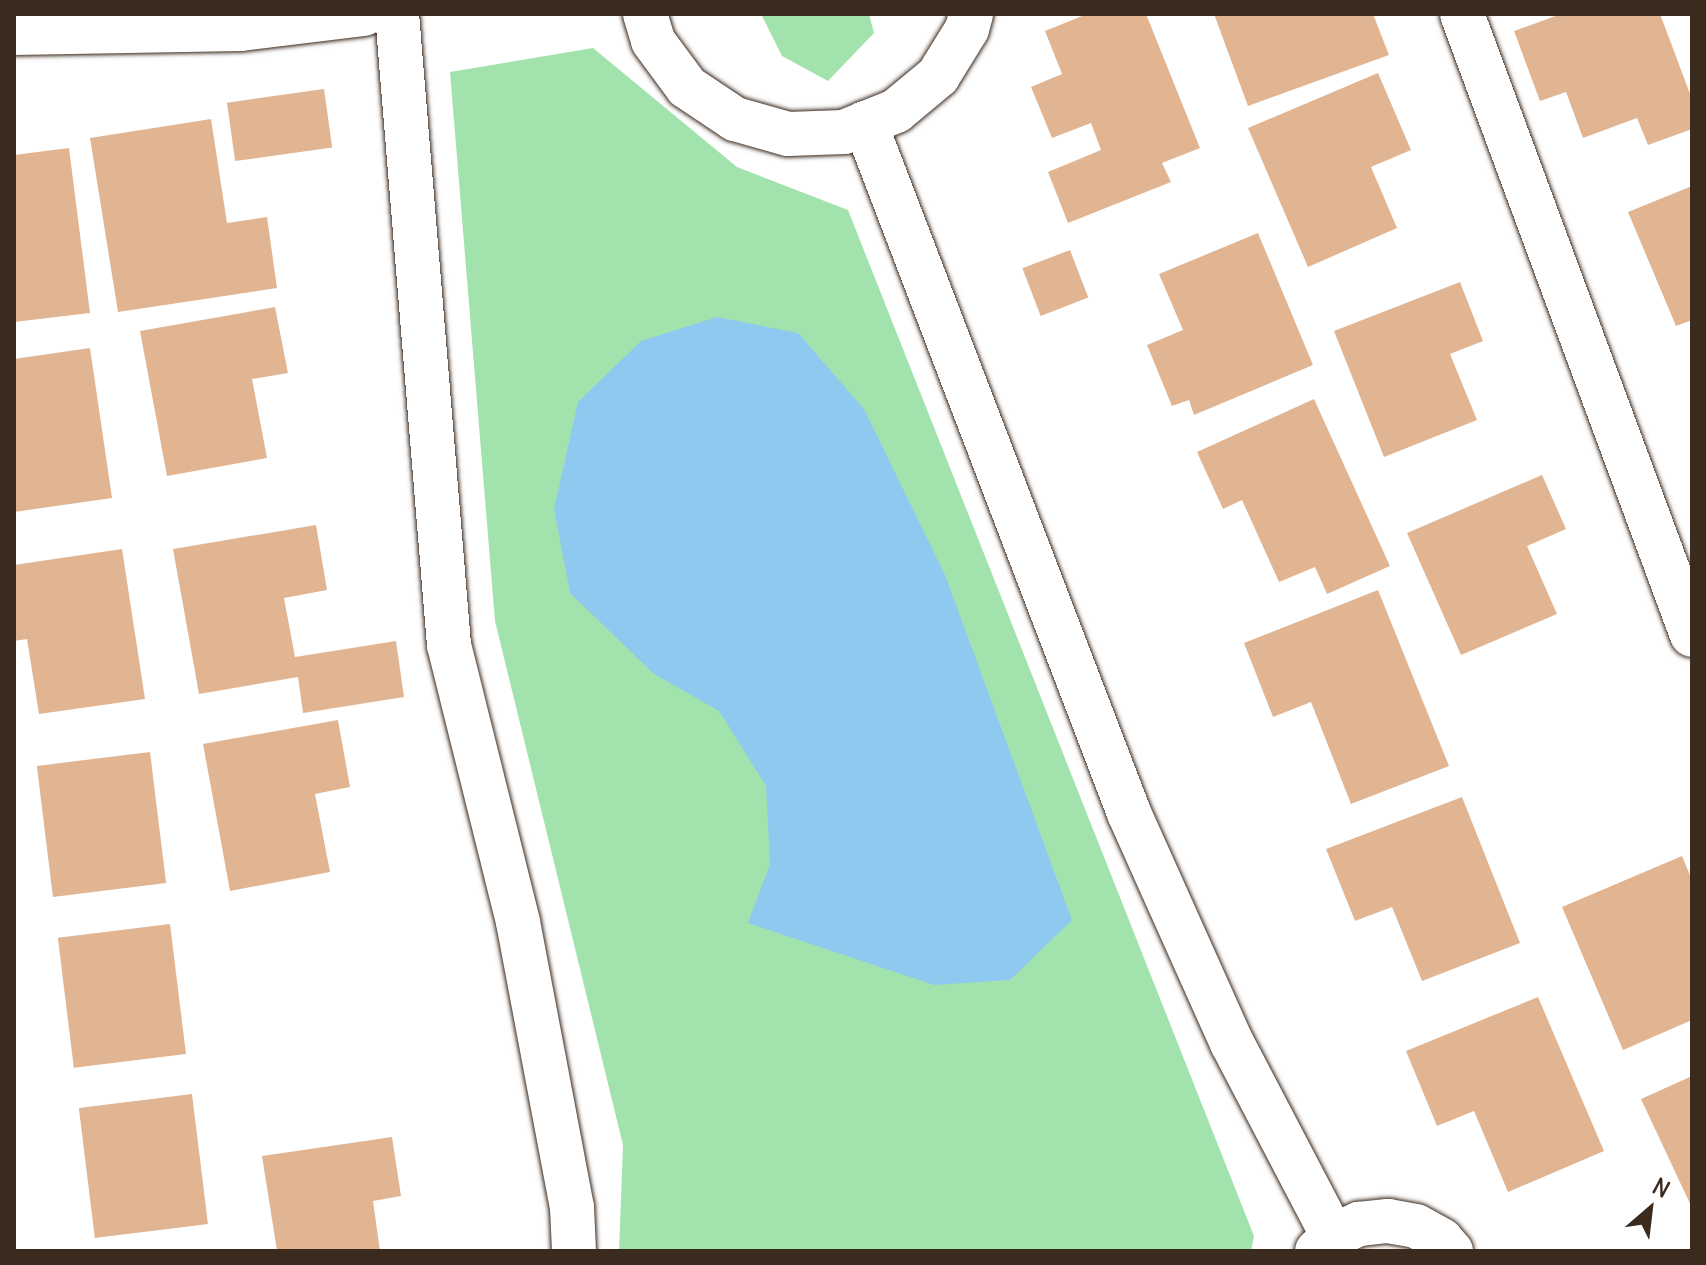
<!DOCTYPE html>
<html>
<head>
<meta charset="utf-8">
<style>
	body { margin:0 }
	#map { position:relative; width:1706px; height:1265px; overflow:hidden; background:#fff; font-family:Delius,sans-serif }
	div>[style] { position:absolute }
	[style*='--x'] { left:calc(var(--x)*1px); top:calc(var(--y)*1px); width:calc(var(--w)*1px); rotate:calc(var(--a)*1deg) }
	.green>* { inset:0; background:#a2e3ad }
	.water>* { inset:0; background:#90c9ef }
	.building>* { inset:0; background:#e1b592; transform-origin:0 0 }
	.roads { filter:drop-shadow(0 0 2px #3b2a1e) drop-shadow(0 0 2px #3b2a1e) }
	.minor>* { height:44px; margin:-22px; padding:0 22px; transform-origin:22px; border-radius:22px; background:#fff }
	span { translate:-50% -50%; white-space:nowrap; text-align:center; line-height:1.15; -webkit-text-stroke:6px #fff; paint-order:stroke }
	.frame { position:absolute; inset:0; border:16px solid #3b2a1e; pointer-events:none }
	.north { position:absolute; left:1610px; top:1169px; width:80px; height:80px; -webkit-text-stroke:6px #fff; paint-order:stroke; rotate:28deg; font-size:22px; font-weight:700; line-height:32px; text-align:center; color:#3b2a1e }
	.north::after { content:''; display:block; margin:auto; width:28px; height:36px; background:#3b2a1e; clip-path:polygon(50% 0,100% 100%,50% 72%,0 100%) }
</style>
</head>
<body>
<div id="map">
	<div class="green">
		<div style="clip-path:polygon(761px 14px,869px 14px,874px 33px,828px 81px,782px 56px)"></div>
		<div style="clip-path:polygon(593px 48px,737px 167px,848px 210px,1254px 1236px,1251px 1251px,619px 1251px,623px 1145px,495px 621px,450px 72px)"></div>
	</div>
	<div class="water">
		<div style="clip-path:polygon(717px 317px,798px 333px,864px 409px,945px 575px,1072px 920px,1010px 980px,934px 985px,748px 923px,770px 864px,766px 786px,719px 711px,654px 674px,570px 593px,554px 509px,578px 402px,641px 341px)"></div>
	</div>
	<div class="building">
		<div style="clip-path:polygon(1087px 14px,1146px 14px,1200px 148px,1162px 163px,1171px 182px,1068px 223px,1048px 172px,1101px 150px,1091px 123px,1052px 138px,1031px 87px,1062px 74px,1045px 31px)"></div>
		<div style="clip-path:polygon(1214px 14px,1373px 14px,1389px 55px,1248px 106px)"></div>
		<div style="clip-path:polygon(1561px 14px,1660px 14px,1692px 99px,1692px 129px,1648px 145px,1637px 118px,1583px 138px,1566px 92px,1540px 101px,1514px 31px)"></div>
		<div style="clip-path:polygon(1378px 73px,1411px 150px,1371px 167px,1397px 228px,1308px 267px,1248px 128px)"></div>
		<div style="left:324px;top:89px;width:59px;height:98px;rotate:82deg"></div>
		<div style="clip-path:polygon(211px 119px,227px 223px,267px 217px,277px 288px,118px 312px,90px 138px)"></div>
		<div style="clip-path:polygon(69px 148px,90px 313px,14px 322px,14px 155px)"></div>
		<div style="clip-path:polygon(1692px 186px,1692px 320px,1676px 326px,1628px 212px)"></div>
		<div style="clip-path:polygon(1258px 233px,1313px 365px,1194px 415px,1189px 400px,1172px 406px,1147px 345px,1183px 330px,1159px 274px)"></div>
		<div style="left:1070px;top:250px;width:51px;height:51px;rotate:69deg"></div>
		<div style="clip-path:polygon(1460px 282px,1483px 341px,1450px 354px,1477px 420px,1384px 457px,1334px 331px)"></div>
		<div style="clip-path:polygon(275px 307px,288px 373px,252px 379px,267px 458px,167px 476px,140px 331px)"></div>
		<div style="clip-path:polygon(90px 348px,112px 498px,14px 512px,14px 359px)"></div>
		<div style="clip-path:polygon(1314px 399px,1390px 566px,1327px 594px,1315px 567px,1279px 582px,1242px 500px,1223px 509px,1197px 452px)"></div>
		<div style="clip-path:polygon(1542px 475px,1566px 529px,1527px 546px,1557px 614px,1461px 655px,1407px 533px)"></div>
		<div style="clip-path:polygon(316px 525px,327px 590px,284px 598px,295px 657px,396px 641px,404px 697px,303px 713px,298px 677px,199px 694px,173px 549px)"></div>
		<div style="clip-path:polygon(122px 549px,145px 699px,39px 714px,27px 639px,14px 641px,14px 565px)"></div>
		<div style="clip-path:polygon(1378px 590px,1449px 766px,1351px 804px,1311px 702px,1273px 717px,1244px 643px)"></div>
		<div style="clip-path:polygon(338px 720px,350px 787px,315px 794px,330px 872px,230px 891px,203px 744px)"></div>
		<div style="left:150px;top:752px;width:132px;height:114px;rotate:83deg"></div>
		<div style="clip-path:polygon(1462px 797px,1520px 943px,1422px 981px,1392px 907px,1355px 921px,1326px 849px)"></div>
		<div style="clip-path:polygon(1682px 856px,1692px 880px,1692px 1020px,1623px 1050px,1562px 907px)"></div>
		<div style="left:170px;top:924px;width:131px;height:113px;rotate:83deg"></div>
		<div style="clip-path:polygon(1538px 997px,1604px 1151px,1508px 1192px,1474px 1111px,1437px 1126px,1406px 1051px)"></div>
		<div style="clip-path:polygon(1692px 1076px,1692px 1208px,1641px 1099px)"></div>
		<div style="left:192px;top:1094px;width:131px;height:114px;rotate:83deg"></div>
		<div style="clip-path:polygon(392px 1137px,401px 1196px,373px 1201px,380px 1251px,277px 1251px,262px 1156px)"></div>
	</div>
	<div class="roads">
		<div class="minor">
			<div style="--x:397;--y:14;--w:633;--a:85.29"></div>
			<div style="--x:449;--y:645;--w:285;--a:76"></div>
			<div style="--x:518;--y:922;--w:290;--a:79.3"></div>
			<div style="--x:572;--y:1207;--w:44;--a:87.4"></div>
			<div style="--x:645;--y:14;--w:28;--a:73"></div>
			<div style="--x:653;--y:41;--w:57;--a:53.5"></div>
			<div style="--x:687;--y:87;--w:58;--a:33.7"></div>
			<div style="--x:735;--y:119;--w:55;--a:15.8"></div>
			<div style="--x:788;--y:134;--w:56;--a:-2"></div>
			<div style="--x:844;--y:132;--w:56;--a:-22"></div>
			<div style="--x:896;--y:111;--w:55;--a:-39.8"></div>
			<div style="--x:938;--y:76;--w:55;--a:-58.3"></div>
			<div style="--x:967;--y:29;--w:16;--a:-75"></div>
			<div style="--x:1462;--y:14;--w:662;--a:69.68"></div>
			<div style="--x:14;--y:33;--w:227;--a:-1"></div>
			<div style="--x:241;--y:29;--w:124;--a:-7"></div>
			<div style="--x:865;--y:123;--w:739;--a:69.06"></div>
			<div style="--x:1129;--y:813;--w:252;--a:65.9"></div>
			<div style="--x:1232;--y:1043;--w:218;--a:62.4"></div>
			<div style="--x:1317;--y:1251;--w:22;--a:-43"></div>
			<div style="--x:1333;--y:1236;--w:29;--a:-25"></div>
			<div style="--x:1359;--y:1224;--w:29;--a:-6"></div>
			<div style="--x:1388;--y:1221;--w:28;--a:10"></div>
			<div style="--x:1416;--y:1226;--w:29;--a:29"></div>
			<div style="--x:1441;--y:1240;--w:15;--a:48"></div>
		</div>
	</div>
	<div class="frame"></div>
	<div class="north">N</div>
</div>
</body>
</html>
